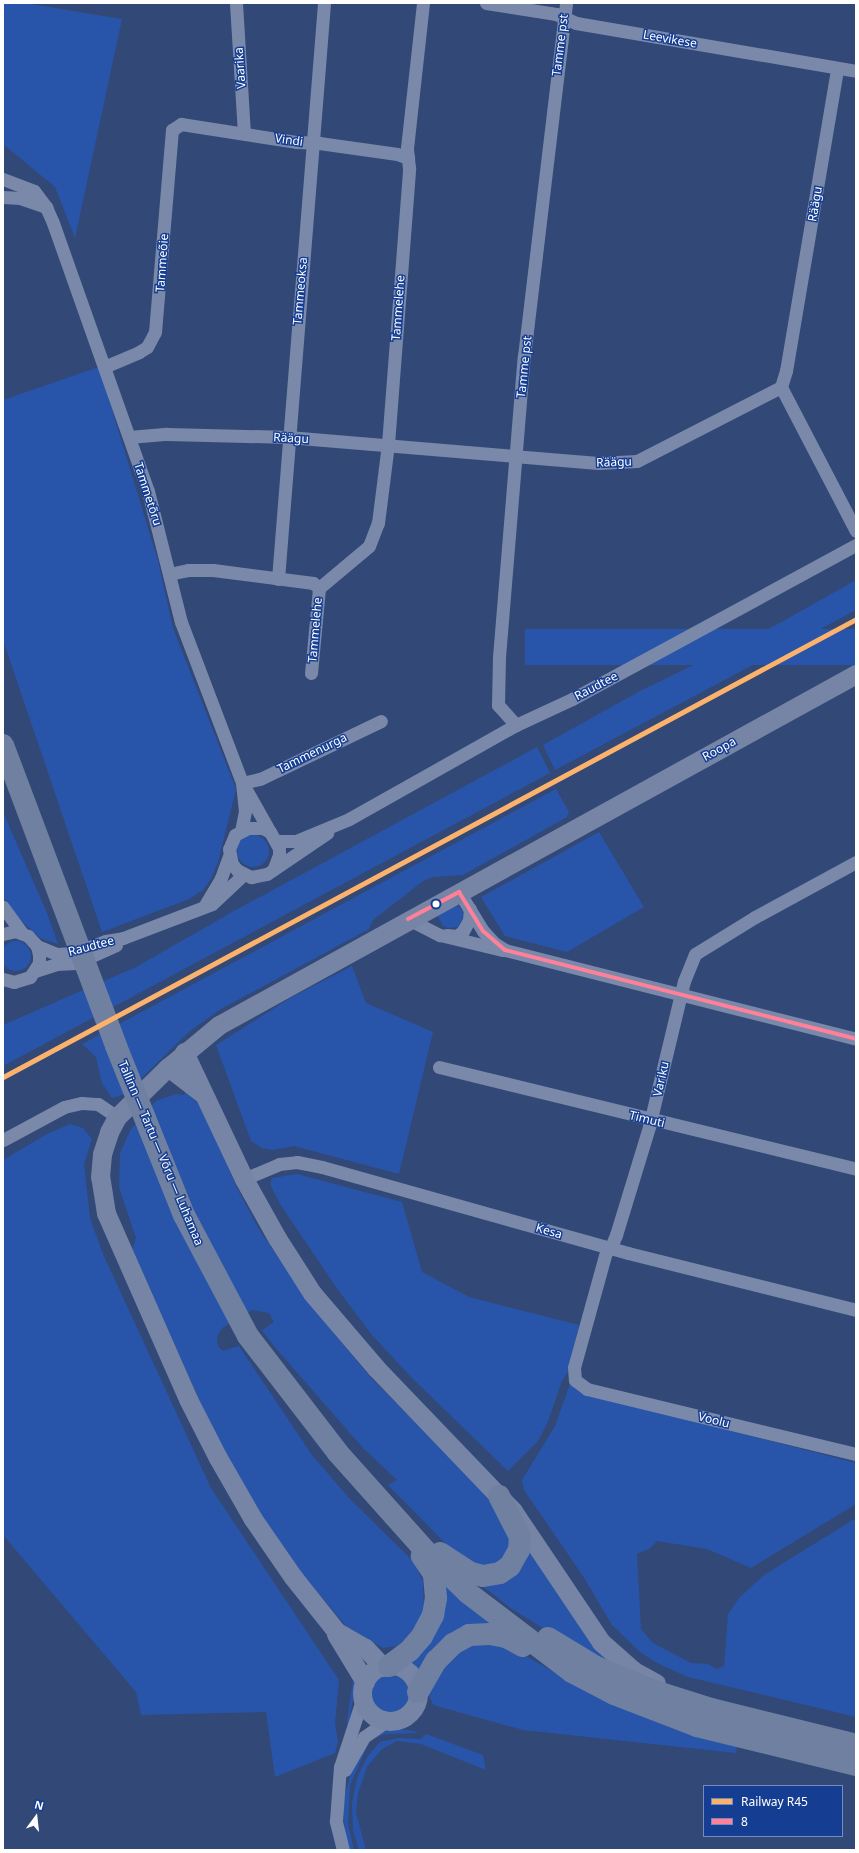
<!DOCTYPE html>
<html>
<head>
<meta charset="utf-8">
<style>
	body { margin:0 }
	#map { position:relative; width:859px; height:1853px; overflow:hidden; background:#324876; font-family:"Noto Sans",sans-serif }
	div>[style] { position:absolute }
	[style*='--x'] { left:calc(var(--x)*1px); top:calc(var(--y)*1px); width:calc(var(--w)*1px); rotate:calc(var(--a)*1deg) }
	.green>* { inset:0; background:#2855a9; transform-origin:0 0 }
	.round { border-radius:50% }
	.street>* { height:13px; margin:-6.5px; padding:0 6.5px; transform-origin:6.5px; border-radius:6.5px; background:#7a89a9 }
	.secondary>* { height:19px; margin:-9.5px; padding:0 9.5px; transform-origin:9.5px; border-radius:9.5px; background:#7684a5 }
	.secondary>.ring { margin:-9.5px; padding:0; box-sizing:content-box; background:none; border:19px solid #7684a5; border-radius:50% }
	.highway>* { height:22px; margin:-11px; padding:0 11px; transform-origin:11px; border-radius:11px; background:#7080a1 }
	.highway-bridge>* { height:22px; margin:-11px; padding:0 11px; transform-origin:11px; border-radius:11px; background:#7080a1 }
	.bus-1>* { height:4px; margin:-2px; padding:0 2px; transform-origin:2px; border-radius:2px; background:#ff8098 }
	.rail-1>* { height:5px; margin:-2.5px; padding:0 2.5px; transform-origin:2.5px; border-radius:2.5px; background:#fcb26b }
	.dots>* { width:11px; height:11px; translate:-50% -50%; box-sizing:border-box; border:2px solid #153e93; border-radius:50% }
	span { translate:-50% -50%; white-space:nowrap; text-align:center; line-height:1.15; -webkit-text-stroke:3px #153e93; paint-order:stroke }
	.street-label { font-size:12px; color:#fff }
	.frame { position:absolute; inset:0; border:4px solid #fff; pointer-events:none }
	.legend { position:absolute; left:703px; top:1785px; width:140px; height:52px; box-sizing:border-box; background:#153e93; border:1px solid #738bbe; margin:0; padding:5px 7px; list-style:none; font-size:12px; color:#fff }
	.legend li { display:flex; align-items:center; gap:8px; height:20px }
	.legend b { width:20px; border:1px solid #738bbe }
	.north { position:absolute; left:16px; top:1797px; width:40px; height:40px; -webkit-text-stroke:3px #153e93; paint-order:stroke; rotate:15deg; font-size:11px; font-weight:700; line-height:16px; text-align:center; color:#fff }
	.north::after { content:''; display:block; margin:auto; width:14px; height:18px; background:#fff; clip-path:polygon(50% 0,100% 100%,50% 72%,0 100%) }
</style>
</head>
<body>
<div id="map">
	<div class="green">
		<div style="clip-path:polygon(3px 3px,25px 3px,122px 19px,75px 238px,55px 187px,3px 144px)"></div>
		<div style="clip-path:polygon(99px 367px,158px 561px,173px 628px,236px 789px,218px 862px,211px 879px,203px 890px,189px 899px,102px 932px,3px 640px,3px 400px)"></div>
		<div style="clip-path:polygon(856px 580px,856px 610px,555px 770px,543px 745px,640px 691px,778px 624px)"></div>
		<div style="left:856px;top:629px;width:36px;height:331px;rotate:90deg"></div>
		<div style="clip-path:polygon(537px 747px,550px 773px,3px 1066px,3px 1025px,136px 967px,234px 911px)"></div>
		<div style="clip-path:polygon(556px 789px,569px 812px,567px 817px,463px 875px,433px 877px,423px 881px,373px 920px,369px 929px,221px 1009px,190px 1031px,125px 1094px,112px 1098px,102px 1083px,96px 1057px,82px 1044px)"></div>
		<div style="clip-path:polygon(3px 812px,47px 913px,58px 944px,40px 938px,16px 916px,3px 897px)"></div>
		<div style="clip-path:polygon(599px 832px,644px 907px,567px 952px,505px 936px,481px 897px)"></div>
		<div class="round" style="left:237px;top:835px;width:32px;height:32px"></div>
		<div style="clip-path:polygon(454px 903px,463px 910px,464px 914px,459px 927px,448px 928px,443px 926px,436px 913px)"></div>
		<div class="round" style="left:1px;top:941px;width:30px;height:30px"></div>
		<div style="clip-path:polygon(352px 966px,366px 1003px,433px 1032px,399px 1174px,294px 1146px,273px 1150px,262px 1148px,251px 1141px,216px 1045px,292px 997px)"></div>
		<div style="clip-path:polygon(187px 1089px,203px 1111px,239px 1192px,260px 1231px,316px 1312px,373px 1380px,471px 1478px,491px 1502px,510px 1538px,510px 1547px,502px 1561px,485px 1568px,458px 1556px,388px 1485px,397px 1480px,363px 1448px,273px 1345px,262px 1330px,274px 1322px,269px 1313px,252px 1310px,222px 1328px,217px 1337px,218px 1346px,223px 1351px,239px 1346px,312px 1455px,349px 1498px,413px 1561px,423px 1581px,424px 1615px,406px 1639px,396px 1646px,383px 1648px,346px 1626px,299px 1570px,257px 1509px,215px 1435px,132px 1250px,136px 1238px,119px 1187px,120px 1153px,131px 1129px,156px 1101px,176px 1094px,184px 1095px)"></div>
		<div style="clip-path:polygon(70px 1124px,83px 1128px,92px 1139px,84px 1164px,90px 1218px,103px 1254px,211px 1488px,339px 1680px,335px 1723px,338px 1741px,335px 1753px,275px 1777px,266px 1712px,141px 1715px,136px 1692px,3px 1535px,3px 1160px,47px 1134px)"></div>
		<div style="clip-path:polygon(297px 1174px,402px 1202px,422px 1272px,469px 1297px,579px 1325px,569px 1370px,562px 1381px,547px 1424px,538px 1441px,508px 1471px,411px 1377px,372px 1335px,338px 1290px,280px 1204px,270px 1184px,272px 1178px)"></div>
		<div style="clip-path:polygon(570px 1384px,580px 1392px,856px 1463px,856px 1504px,751px 1568px,707px 1549px,657px 1541px,649px 1549px,637px 1554px,641px 1629px,653px 1643px,691px 1663px,708px 1664px,716px 1669px,724px 1666px,728px 1614px,740px 1597px,764px 1575px,856px 1518px,856px 1717px,688px 1677px,657px 1663px,640px 1652px,612px 1625px,583px 1576px,524px 1490px,522px 1480px,555px 1426px)"></div>
		<div style="clip-path:polygon(528px 1542px,616px 1666px,567px 1643px,512px 1609px,480px 1584px)"></div>
		<div style="clip-path:polygon(442px 1579px,498px 1627px,419px 1674px,406px 1662px)"></div>
		<div style="clip-path:polygon(496px 1643px,519px 1652px,601px 1699px,679px 1731px,737px 1747px,736px 1753px,523px 1730px,433px 1705px,429px 1695px,431px 1685px,439px 1671px,461px 1650px,475px 1645px)"></div>
		<div class="round" style="left:371px;top:1675px;width:38px;height:38px"></div>
		<div style="clip-path:polygon(353px 1680px,356px 1682px,348px 1728px,347px 1721px)"></div>
		<div style="clip-path:polygon(390px 1729px,408px 1730px,420px 1733px,386px 1734px,370px 1740px)"></div>
		<div style="clip-path:polygon(426px 1734px,483px 1755px,486px 1770px,421px 1744px,397px 1741px,382px 1749px,367px 1767px,358px 1793px,356px 1813px,366px 1850px,359px 1850px,353px 1830px,352px 1803px,357px 1778px,367px 1757px,380px 1742px,398px 1738px,421px 1739px)"></div>
		<div style="clip-path:polygon(365px 1744px,367px 1747px,350px 1785px,348px 1824px,354px 1850px,350px 1850px,345px 1833px,343px 1803px,353px 1764px)"></div>
	</div>
	<div class="street">
		<div style="--x:236;--y:3;--w:129;--a:86.5"></div>
		<div style="--x:486;--y:3;--w:71;--a:8.9"></div>
		<div style="--x:556;--y:14;--w:22;--a:24"></div>
		<div style="--x:576;--y:23;--w:284;--a:9.7"></div>
		<div style="--x:3;--y:179;--w:33;--a:21"></div>
		<div style="--x:34;--y:191;--w:20;--a:53"></div>
		<div style="--x:46;--y:207;--w:17;--a:66"></div>
		<div style="--x:53;--y:223;--w:284;--a:70.5"></div>
		<div style="--x:148;--y:491;--w:135;--a:75.9"></div>
		<div style="--x:181;--y:622;--w:172;--a:69.2"></div>
		<div style="--x:242;--y:783;--w:28;--a:84"></div>
		<div style="--x:245;--y:811;--w:20;--a:101"></div>
		<div style="--x:3;--y:197;--w:17;--a:3"></div>
		<div style="--x:20;--y:198;--w:28;--a:19"></div>
		<div style="--x:104;--y:367;--w:38;--a:-23"></div>
		<div style="--x:139;--y:352;--w:9;--a:-32"></div>
		<div style="--x:147;--y:347;--w:17;--a:-62"></div>
		<div style="--x:155;--y:332;--w:203;--a:-85.2"></div>
		<div style="--x:172;--y:130;--w:11;--a:-34"></div>
		<div style="--x:181;--y:124;--w:116;--a:8.9"></div>
		<div style="--x:296;--y:142;--w:23;--a:2"></div>
		<div style="--x:319;--y:143;--w:79;--a:8"></div>
		<div style="--x:397;--y:154;--w:12;--a:20"></div>
		<div style="--x:781;--y:387;--w:162;--a:62.5"></div>
		<div style="--x:129;--y:437;--w:38;--a:-5"></div>
		<div style="--x:167;--y:434;--w:121;--a:1.4"></div>
		<div style="--x:288;--y:437;--w:311;--a:4.8"></div>
		<div style="--x:598;--y:463;--w:39;--a:-3"></div>
		<div style="--x:637;--y:461;--w:162;--a:-27.2"></div>
		<div style="--x:781;--y:387;--w:17;--a:-73"></div>
		<div style="--x:786;--y:371;--w:307;--a:-80.4"></div>
		<div style="--x:169;--y:574;--w:19;--a:-12"></div>
		<div style="--x:188;--y:570;--w:25;--a:0"></div>
		<div style="--x:213;--y:570;--w:101;--a:7.4"></div>
		<div style="--x:313;--y:583;--w:8;--a:40"></div>
		<div style="--x:278;--y:579;--w:578;--a:-85.43"></div>
		<div style="--x:311;--y:673;--w:85;--a:-84.6"></div>
		<div style="--x:319;--y:588;--w:65;--a:-40"></div>
		<div style="--x:369;--y:546;--w:25;--a:-69"></div>
		<div style="--x:378;--y:523;--w:80;--a:-82.8"></div>
		<div style="--x:388;--y:444;--w:277;--a:-85.6"></div>
		<div style="--x:409;--y:168;--w:20;--a:-96"></div>
		<div style="--x:407;--y:148;--w:146;--a:-83.7"></div>
		<div style="--x:516;--y:725;--w:27;--a:-132"></div>
		<div style="--x:498;--y:705;--w:48;--a:-88.8"></div>
		<div style="--x:499;--y:657;--w:302;--a:-85.3"></div>
		<div style="--x:524;--y:356;--w:355;--a:-83.2"></div>
		<div style="--x:242;--y:783;--w:18;--a:-13"></div>
		<div style="--x:260;--y:779;--w:134;--a:-25.6"></div>
		<div style="--x:244;--y:786;--w:53;--a:60.5"></div>
		<div style="--x:277;--y:841;--w:19;--a:0"></div>
		<div style="--x:296;--y:841;--w:57;--a:-22.5"></div>
		<div style="--x:349;--y:819;--w:192;--a:-29.4"></div>
		<div style="--x:516;--y:725;--w:62;--a:-24.9"></div>
		<div style="--x:572;--y:699;--w:323;--a:-28.5"></div>
		<div style="--x:856;--y:862;--w:115;--a:151.4"></div>
		<div style="--x:755;--y:917;--w:70;--a:148.3"></div>
		<div style="--x:695;--y:954;--w:29;--a:112"></div>
		<div style="--x:684;--y:981;--w:150;--a:103.5"></div>
		<div style="--x:649;--y:1127;--w:113;--a:107"></div>
		<div style="--x:616;--y:1235;--w:15;--a:113"></div>
		<div style="--x:610;--y:1249;--w:5;--a:143"></div>
		<div style="--x:606;--y:1252;--w:119;--a:105.5"></div>
		<div style="--x:574;--y:1367;--w:13;--a:86"></div>
		<div style="--x:575;--y:1380;--w:15;--a:37"></div>
		<div style="--x:587;--y:1389;--w:277;--a:13.6"></div>
		<div style="--x:274;--y:868;--w:14;--a:-69"></div>
		<div style="--x:279;--y:855;--w:7;--a:-90"></div>
		<div style="--x:279;--y:848;--w:18;--a:-119"></div>
		<div style="--x:270;--y:832;--w:8;--a:-150"></div>
		<div style="--x:263;--y:828;--w:15;--a:180"></div>
		<div style="--x:248;--y:828;--w:15;--a:152"></div>
		<div style="--x:235;--y:835;--w:15;--a:113"></div>
		<div style="--x:229;--y:849;--w:15;--a:79"></div>
		<div style="--x:232;--y:864;--w:8;--a:50"></div>
		<div style="--x:237;--y:870;--w:16;--a:27"></div>
		<div style="--x:251;--y:877;--w:16;--a:-11"></div>
		<div style="--x:267;--y:874;--w:73;--a:-34.3"></div>
		<div style="--x:459;--y:892;--w:46;--a:58.4"></div>
		<div style="--x:483;--y:931;--w:16;--a:47"></div>
		<div style="--x:494;--y:943;--w:13;--a:32"></div>
		<div style="--x:505;--y:950;--w:362;--a:14.2"></div>
		<div style="--x:205;--y:905;--w:31;--a:-59"></div>
		<div style="--x:221;--y:878;--w:23;--a:-70"></div>
		<div style="--x:3;--y:907;--w:32;--a:54"></div>
		<div style="--x:408;--y:919;--w:36;--a:27"></div>
		<div style="--x:440;--y:935;--w:65;--a:13.4"></div>
		<div style="--x:3;--y:934;--w:12;--a:-14"></div>
		<div style="--x:15;--y:931;--w:14;--a:21"></div>
		<div style="--x:28;--y:936;--w:13;--a:48"></div>
		<div style="--x:37;--y:946;--w:9;--a:77"></div>
		<div style="--x:39;--y:955;--w:8;--a:90"></div>
		<div style="--x:39;--y:963;--w:17;--a:123"></div>
		<div style="--x:30;--y:977;--w:17;--a:163"></div>
		<div style="--x:14;--y:982;--w:11;--a:-165"></div>
		<div style="--x:447;--y:935;--w:10;--a:6"></div>
		<div style="--x:457;--y:936;--w:8;--a:-40"></div>
		<div style="--x:463;--y:931;--w:13;--a:-61"></div>
		<div style="--x:469;--y:920;--w:11;--a:-85"></div>
		<div style="--x:37;--y:946;--w:22;--a:22"></div>
		<div style="--x:57;--y:954;--w:17;--a:-3"></div>
		<div style="--x:74;--y:953;--w:34;--a:-21"></div>
		<div style="--x:106;--y:941;--w:17;--a:-10"></div>
		<div style="--x:123;--y:938;--w:95;--a:-20.9"></div>
		<div style="--x:212;--y:904;--w:42;--a:-43.1"></div>
		<div style="--x:35;--y:971;--w:22;--a:-18"></div>
		<div style="--x:56;--y:964;--w:20;--a:-3"></div>
		<div style="--x:76;--y:963;--w:44;--a:-24.2"></div>
		<div style="--x:439;--y:1067;--w:429;--a:13.7"></div>
		<div style="--x:3;--y:1140;--w:69;--a:-28.4"></div>
		<div style="--x:64;--y:1107;--w:18;--a:-13"></div>
		<div style="--x:82;--y:1103;--w:16;--a:4"></div>
		<div style="--x:98;--y:1104;--w:23;--a:34"></div>
		<div style="--x:244;--y:1179;--w:38;--a:-23"></div>
		<div style="--x:279;--y:1164;--w:18;--a:-6"></div>
		<div style="--x:297;--y:1162;--w:25;--a:11"></div>
		<div style="--x:322;--y:1167;--w:318;--a:15.7"></div>
		<div style="--x:628;--y:1253;--w:235;--a:14"></div>
		<div style="--x:345;--y:1770;--w:38;--a:-60"></div>
		<div style="--x:364;--y:1737;--w:28;--a:-35"></div>
		<div style="--x:343;--y:1850;--w:30;--a:-104"></div>
		<div style="--x:336;--y:1821;--w:54;--a:-85.8"></div>
		<div style="--x:340;--y:1767;--w:74;--a:-71.8"></div>
	</div>
	<div class="secondary">
		<div style="--x:184;--y:1052;--w:140;--a:64.7"></div>
		<div style="--x:244;--y:1179;--w:68;--a:60.8"></div>
		<div style="--x:277;--y:1238;--w:65;--a:57.5"></div>
		<div style="--x:312;--y:1293;--w:99;--a:49.5"></div>
		<div style="--x:376;--y:1368;--w:198;--a:46.2"></div>
		<div style="--x:513;--y:1511;--w:158;--a:56.1"></div>
		<div style="--x:601;--y:1642;--w:44;--a:41.3"></div>
		<div style="--x:634;--y:1671;--w:25;--a:29"></div>
		<div style="--x:168;--y:1067;--w:43;--a:37.4"></div>
		<div style="--x:336;--y:1634;--w:56;--a:58.9"></div>
		<div class="ring" style="left:362px;top:1665px;width:37px;height:37px"></div>
		<div style="--x:383;--y:1667;--w:26;--a:-133"></div>
		<div style="--x:365;--y:1648;--w:34;--a:-150"></div>
		<div style="--x:336;--y:1631;--w:69;--a:-128.5"></div>
		<div style="--x:293;--y:1577;--w:70;--a:-124.6"></div>
		<div style="--x:253;--y:1519;--w:70;--a:-119.8"></div>
		<div style="--x:218;--y:1458;--w:66;--a:-117"></div>
		<div style="--x:188;--y:1399;--w:203;--a:-113.8"></div>
		<div style="--x:106;--y:1213;--w:36;--a:-99"></div>
		<div style="--x:100;--y:1177;--w:23;--a:-85"></div>
		<div style="--x:102;--y:1154;--w:23;--a:-72"></div>
		<div style="--x:109;--y:1132;--w:17;--a:-62"></div>
		<div style="--x:117;--y:1117;--w:69;--a:-44.4"></div>
		<div style="--x:166;--y:1069;--w:69;--a:-39.7"></div>
		<div style="--x:219;--y:1025;--w:727;--a:-28.86"></div>
	</div>
	<div class="highway">
		<div style="--x:248;--y:1336;--w:148;--a:52.4"></div>
		<div style="--x:338;--y:1453;--w:138;--a:48.2"></div>
		<div style="--x:430;--y:1556;--w:53;--a:44.2"></div>
		<div style="--x:468;--y:1593;--w:131;--a:37.2"></div>
		<div style="--x:572;--y:1672;--w:47;--a:27.6"></div>
		<div style="--x:614;--y:1694;--w:89;--a:21.1"></div>
		<div style="--x:697;--y:1726;--w:164;--a:13.8"></div>
		<div style="--x:440;--y:1553;--w:37;--a:33"></div>
		<div style="--x:471;--y:1573;--w:12;--a:14"></div>
		<div style="--x:483;--y:1576;--w:17;--a:-10"></div>
		<div style="--x:500;--y:1573;--w:12;--a:-35"></div>
		<div style="--x:510;--y:1566;--w:18;--a:-61"></div>
		<div style="--x:519;--y:1550;--w:13;--a:-86"></div>
		<div style="--x:520;--y:1537;--w:46;--a:-117.1"></div>
		<div style="--x:548;--y:1638;--w:56;--a:31.1"></div>
		<div style="--x:596;--y:1667;--w:60;--a:22.7"></div>
		<div style="--x:651;--y:1690;--w:63;--a:17.6"></div>
		<div style="--x:711;--y:1709;--w:149;--a:13.9"></div>
		<div style="--x:389;--y:1666;--w:26;--a:-37"></div>
		<div style="--x:410;--y:1650;--w:18;--a:-49"></div>
		<div style="--x:422;--y:1636;--w:24;--a:-62"></div>
		<div style="--x:433;--y:1615;--w:17;--a:-80"></div>
		<div style="--x:436;--y:1598;--w:24;--a:-95"></div>
		<div style="--x:434;--y:1574;--w:22;--a:-124"></div>
		<div style="--x:418;--y:1692;--w:36;--a:-60"></div>
		<div style="--x:436;--y:1661;--w:24;--a:-45"></div>
		<div style="--x:453;--y:1644;--w:18;--a:-29"></div>
		<div style="--x:469;--y:1635;--w:21;--a:-3"></div>
		<div style="--x:490;--y:1634;--w:16;--a:11"></div>
		<div style="--x:506;--y:1637;--w:19;--a:28"></div>
	</div>
	<div class="highway-bridge">
		<div style="--x:3;--y:745;--w:322;--a:69.4"></div>
		<div style="--x:116;--y:1046;--w:182;--a:68.1"></div>
		<div style="--x:184;--y:1215;--w:137;--a:62.1"></div>
	</div>
	<div class="bus-1">
		<div style="--x:408;--y:919;--w:58;--a:-27.9"></div>
		<div style="--x:459;--y:892;--w:46;--a:58.4"></div>
		<div style="--x:483;--y:931;--w:29;--a:41"></div>
		<div style="--x:505;--y:950;--w:362;--a:14.2"></div>
	</div>
	<div class="rail-1">
		<div style="--x:3;--y:1077;--w:968;--a:-28.23"></div>
	</div>
	<div class="dots">
		<div style="left:436px;top:904px;background:#fff"></div>
	</div>
	<div class="street-label">
		<span style="left:670px;top:39px;rotate:10deg">Leevikese</span>
		<span style="left:560px;top:45px;rotate:-83deg">Tamme pst</span>
		<span style="left:240px;top:68px;rotate:-94deg">Vaarika</span>
		<span style="left:289px;top:140px;rotate:8deg">Vindi</span>
		<span style="left:815px;top:204px;rotate:-80deg">Räägu</span>
		<span style="left:162px;top:263px;rotate:-86deg">Tammeõie</span>
		<span style="left:300px;top:291px;rotate:-85deg">Tammeoksa</span>
		<span style="left:398px;top:308px;rotate:-86deg">Tammelehe</span>
		<span style="left:524px;top:367px;rotate:-84deg">Tamme pst</span>
		<span style="left:291px;top:438px;rotate:3deg">Räägu</span>
		<span style="left:614px;top:462px;rotate:-2deg">Räägu</span>
		<span style="left:148px;top:494px;rotate:72deg">Tammetõru</span>
		<span style="left:315px;top:630px;rotate:-85deg">Tammelehe</span>
		<span style="left:596px;top:686px;rotate:-28deg">Raudtee</span>
		<span style="left:719px;top:749px;rotate:-29deg">Roopa</span>
		<span style="left:312px;top:753px;rotate:-26deg">Tammenurga</span>
		<span style="left:91px;top:946px;rotate:-15deg">Raudtee</span>
		<span style="left:661px;top:1079px;rotate:-77deg">Variku</span>
		<span style="left:647px;top:1119px;rotate:14deg">Timuti</span>
		<span style="left:161px;top:1153px;rotate:67deg">Tallinn — Tartu — Võru — Luhamaa</span>
		<span style="left:549px;top:1231px;rotate:16deg">Kesa</span>
		<span style="left:714px;top:1420px;rotate:14deg">Voolu</span>
	</div>
	<div class="frame"></div>
	<ul class="legend">
	<li><b style="height:5px;background:#fcb26b"></b>Railway R45</li>
	<li><b style="height:5px;background:#ff8098"></b>8</li>
	</ul>
	<div class="north">N</div>
</div>
</body>
</html>
